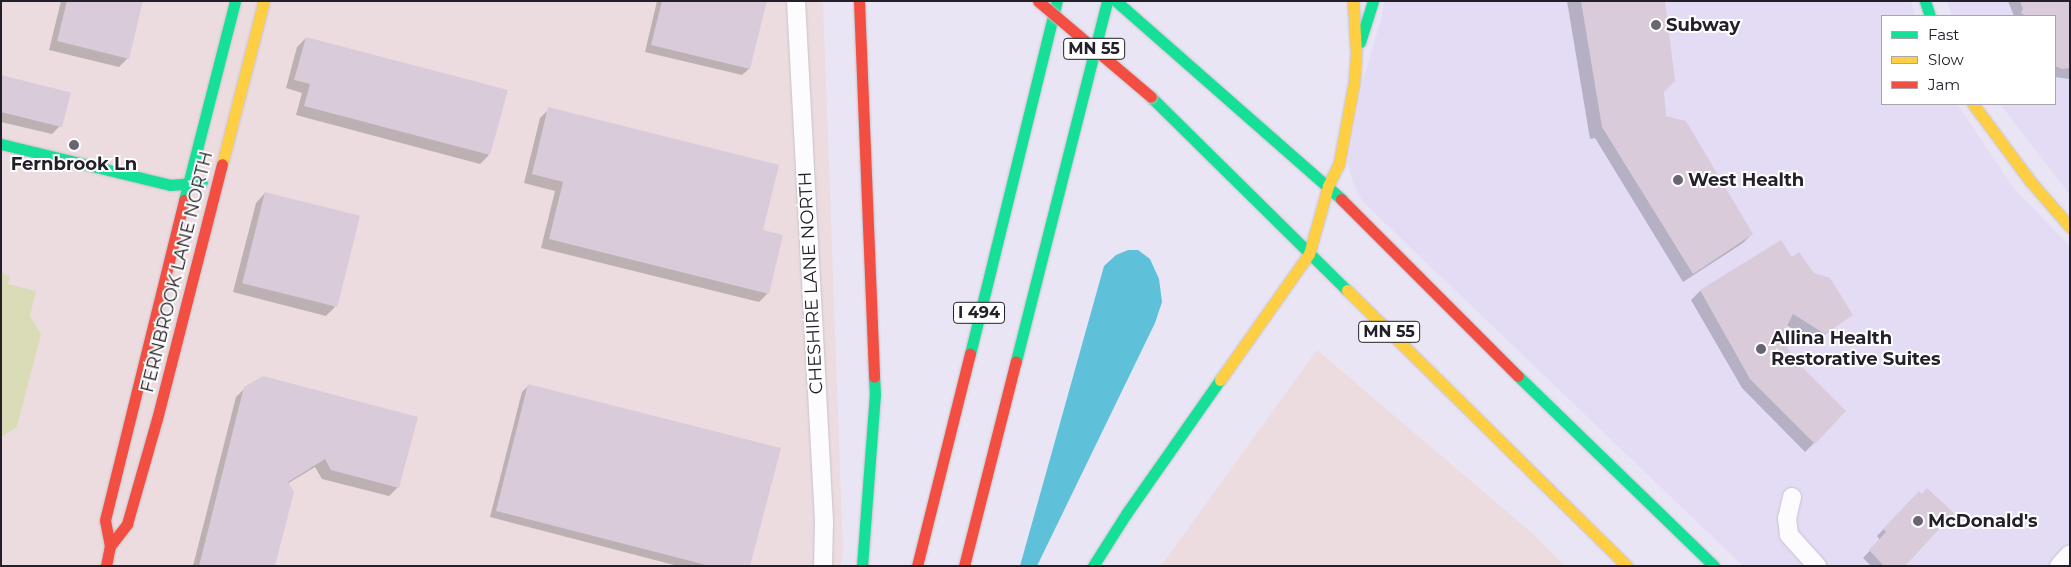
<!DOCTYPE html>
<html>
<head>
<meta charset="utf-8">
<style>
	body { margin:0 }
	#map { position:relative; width:2071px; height:567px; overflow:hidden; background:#eae5f4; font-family:Montserrat,sans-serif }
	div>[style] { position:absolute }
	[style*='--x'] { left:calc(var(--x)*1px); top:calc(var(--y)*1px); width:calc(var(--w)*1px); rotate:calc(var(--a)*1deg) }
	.built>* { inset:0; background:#e4dcf5 }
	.industrial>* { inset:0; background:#ecdcdf }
	.green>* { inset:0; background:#dadcb8 }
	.water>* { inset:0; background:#5ec0d9 }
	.shadow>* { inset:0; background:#0003 }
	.building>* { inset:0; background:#d9cbda; transform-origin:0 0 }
	.roads { filter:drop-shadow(0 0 1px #c7c3ce) drop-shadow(0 0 1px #c7c3ce) }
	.street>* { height:18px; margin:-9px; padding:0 9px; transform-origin:9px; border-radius:9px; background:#fcfbfd }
	.fast>* { height:11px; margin:-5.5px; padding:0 5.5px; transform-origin:5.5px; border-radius:5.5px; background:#16e098 }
	.slow>* { height:11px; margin:-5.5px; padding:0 5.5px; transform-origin:5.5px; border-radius:5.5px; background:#ffcf43 }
	.jam>* { height:11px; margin:-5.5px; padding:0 5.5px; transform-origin:5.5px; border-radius:5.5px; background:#f24e42 }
	.bridges { filter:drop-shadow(0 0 1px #c7c3ce) drop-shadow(0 0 1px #c7c3ce) }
	.jam-bridge>* { height:11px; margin:-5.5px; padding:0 5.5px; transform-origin:5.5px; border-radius:5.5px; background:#f24e42 }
	.dots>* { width:14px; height:14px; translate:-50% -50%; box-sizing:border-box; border:2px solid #fff; border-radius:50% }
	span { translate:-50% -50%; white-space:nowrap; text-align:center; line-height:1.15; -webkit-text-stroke:4px #fff; paint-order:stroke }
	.shield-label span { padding:1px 4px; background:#fff; border:1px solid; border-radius:4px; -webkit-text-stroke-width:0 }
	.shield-label { font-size:16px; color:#23202a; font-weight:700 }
	.poi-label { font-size:18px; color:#23202a; font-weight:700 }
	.left { translate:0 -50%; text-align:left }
	.street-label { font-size:18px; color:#23202a }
	.frame { position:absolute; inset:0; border:2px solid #23202a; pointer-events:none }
	.legend { position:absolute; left:1881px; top:15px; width:175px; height:90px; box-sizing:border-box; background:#fff; border:1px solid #a7a6aa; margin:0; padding:6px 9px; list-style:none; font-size:15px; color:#23202a }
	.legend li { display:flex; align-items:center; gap:10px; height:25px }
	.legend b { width:25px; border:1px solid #a7a6aa }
</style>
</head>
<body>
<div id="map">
	<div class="built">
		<div style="clip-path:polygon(1384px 1px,1911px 1px,1915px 16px,1882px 16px,1882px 104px,1957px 104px,2015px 190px,2070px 246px,2070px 566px,1743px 566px,1362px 201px,1352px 180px,1348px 162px,1363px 80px,1381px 19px)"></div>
		<div style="clip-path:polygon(1947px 1px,2070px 1px,2070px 195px,2000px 104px,2055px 104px,2055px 16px,1952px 16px)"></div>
	</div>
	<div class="industrial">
		<div style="clip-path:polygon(1px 1px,823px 1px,843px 551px,841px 566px,1px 566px)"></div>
		<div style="clip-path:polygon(1317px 350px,1532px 533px,1565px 566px,1161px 566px)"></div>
	</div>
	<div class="green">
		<div style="clip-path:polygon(1px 271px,4px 274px,10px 276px,8px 284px,36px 291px,30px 316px,41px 334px,17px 427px,1px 437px)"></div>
	</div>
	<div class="water">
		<div style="clip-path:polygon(1128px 250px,1138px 250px,1150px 259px,1159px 279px,1162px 302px,1155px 323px,1037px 566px,1020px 566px,1104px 266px,1116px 255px)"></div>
	</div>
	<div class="shadow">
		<div style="clip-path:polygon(61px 1px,142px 1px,128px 58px,119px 67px,49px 50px)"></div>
		<div style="clip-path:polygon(657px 1px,766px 1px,749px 69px,742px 75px,645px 52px)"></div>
		<div style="clip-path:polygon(1567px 1px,1663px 1px,1662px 92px,1665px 117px,1752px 234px,1743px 243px,1683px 282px,1595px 138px,1590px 139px)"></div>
		<div style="clip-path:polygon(2008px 1px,2070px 1px,2070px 78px,2068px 79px,2055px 77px,2055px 16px,2014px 16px)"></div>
		<div style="clip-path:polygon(306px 38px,489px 155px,480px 164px,296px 115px,302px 93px,286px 88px,297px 47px)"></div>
		<div style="clip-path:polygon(1px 76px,61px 125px,52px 134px,1px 122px)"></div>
		<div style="clip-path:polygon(549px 109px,762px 231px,768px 293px,759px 302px,541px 248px,555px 191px,524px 183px,540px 118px)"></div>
		<div style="clip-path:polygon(265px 193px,335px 307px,326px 316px,233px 292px,256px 203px)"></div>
		<div style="clip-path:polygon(1781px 242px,1791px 258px,1813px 274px,1851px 315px,1815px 342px,1786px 325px,1779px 338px,1814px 443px,1805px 452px,1742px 388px,1691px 300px,1700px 291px)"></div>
		<div style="clip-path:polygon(529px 385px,749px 566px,678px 566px,490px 517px,522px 392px)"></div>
		<div style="clip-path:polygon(245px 388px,398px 487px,389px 496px,322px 479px,315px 467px,287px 484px,274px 566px,193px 566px,236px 397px)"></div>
		<div style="clip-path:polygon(1918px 493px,1903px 566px,1871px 566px,1863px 558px,1880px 540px,1877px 536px)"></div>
	</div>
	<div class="building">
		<div style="clip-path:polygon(67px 1px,143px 1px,129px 59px,57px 41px)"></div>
		<div style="clip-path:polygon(662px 1px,767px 1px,750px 69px,651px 45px)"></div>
		<div style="clip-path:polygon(1581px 1px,1665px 1px,1675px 81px,1664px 92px,1666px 116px,1686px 121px,1753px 234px,1693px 274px,1602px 127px)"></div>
		<div style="clip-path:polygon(2020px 1px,2070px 1px,2070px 68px,2062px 69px,2055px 66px,2055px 16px,2027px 16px,2021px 13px,2023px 9px)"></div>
		<div style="clip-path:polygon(306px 37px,508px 90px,490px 155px,304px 106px,310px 84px,294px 80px)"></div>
		<div style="left:1px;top:75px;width:72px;height:36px;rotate:14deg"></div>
		<div style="clip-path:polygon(548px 107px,779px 165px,763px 230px,783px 235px,769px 294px,549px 239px,563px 182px,532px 174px)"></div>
		<div style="left:265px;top:192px;width:98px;height:94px;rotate:14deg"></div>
		<div style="clip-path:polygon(1781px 240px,1792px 257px,1799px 252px,1814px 273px,1830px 278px,1853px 315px,1825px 334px,1793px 314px,1781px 338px,1796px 361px,1846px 411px,1815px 444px,1750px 379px,1700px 290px)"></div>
		<div style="clip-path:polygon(263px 376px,418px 417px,399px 488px,331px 470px,325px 459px,288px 482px,294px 492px,275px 566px,199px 566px,244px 387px)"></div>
		<div style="clip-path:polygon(528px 384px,781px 448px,750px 566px,710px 566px,496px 511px)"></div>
		<div style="clip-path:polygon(1927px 488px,1954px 513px,1905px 566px,1884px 566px,1869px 550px,1886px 532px,1883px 529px,1919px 491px,1922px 494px)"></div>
	</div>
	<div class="roads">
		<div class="street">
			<div style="--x:796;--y:1;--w:522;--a:86.92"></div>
			<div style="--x:824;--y:522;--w:44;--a:91.3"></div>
			<div style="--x:1792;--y:497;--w:22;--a:103"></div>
			<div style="--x:1787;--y:518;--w:17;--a:83"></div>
			<div style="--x:1789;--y:535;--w:42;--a:47.9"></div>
			<div style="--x:2059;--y:566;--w:16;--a:-47"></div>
		</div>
		<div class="fast">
			<div style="--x:1116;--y:1;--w:300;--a:41.3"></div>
			<div style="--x:1925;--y:1;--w:16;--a:72"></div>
			<div style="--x:1360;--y:42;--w:43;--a:-72.4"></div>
			<div style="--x:1151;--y:97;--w:275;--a:44.6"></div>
			<div style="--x:1;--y:144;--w:174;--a:13.6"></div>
			<div style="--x:170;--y:185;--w:32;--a:-5"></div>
			<div style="--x:184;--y:200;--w:205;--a:-75.6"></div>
			<div style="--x:970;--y:354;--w:364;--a:-76.2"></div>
			<div style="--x:1016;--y:361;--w:371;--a:-75.8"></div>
			<div style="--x:1518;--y:376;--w:273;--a:44.1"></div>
			<div style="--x:862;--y:566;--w:171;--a:-85.7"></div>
			<div style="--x:875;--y:395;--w:18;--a:-93"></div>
			<div style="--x:1093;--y:566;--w:62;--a:-57.6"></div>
			<div style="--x:1126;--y:514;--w:164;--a:-55"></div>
		</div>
		<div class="slow">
			<div style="--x:1973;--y:104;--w:97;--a:53.4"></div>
			<div style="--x:2031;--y:182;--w:60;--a:49.1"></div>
			<div style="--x:222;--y:164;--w:168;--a:-75.6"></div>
			<div style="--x:1347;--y:290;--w:393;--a:44.6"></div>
			<div style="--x:1220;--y:380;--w:154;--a:-54.8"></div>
			<div style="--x:1309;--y:254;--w:71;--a:-74.4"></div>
			<div style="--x:1328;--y:186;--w:25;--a:-64"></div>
			<div style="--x:1339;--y:163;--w:81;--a:-79.4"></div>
			<div style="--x:1354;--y:83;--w:31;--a:-86"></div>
			<div style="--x:1356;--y:52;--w:51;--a:-93.4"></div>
		</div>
		<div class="jam">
			<div style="--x:859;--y:1;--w:376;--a:87.7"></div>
			<div style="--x:1341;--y:199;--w:250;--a:45"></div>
			<div style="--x:110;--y:546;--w:28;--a:-52"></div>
			<div style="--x:127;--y:524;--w:109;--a:-74.1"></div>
			<div style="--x:157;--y:419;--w:263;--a:-75.7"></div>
			<div style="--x:106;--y:566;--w:20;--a:-79"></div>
			<div style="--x:110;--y:546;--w:26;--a:-101"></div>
			<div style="--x:105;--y:520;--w:330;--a:-76.1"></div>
			<div style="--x:917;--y:566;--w:219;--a:-76"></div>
			<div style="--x:964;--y:566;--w:211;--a:-75.8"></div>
		</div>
	</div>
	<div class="bridges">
		<div class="jam-bridge">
			<div style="--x:1038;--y:1;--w:148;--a:40.3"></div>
		</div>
	</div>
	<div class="dots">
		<div style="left:1656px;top:25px;background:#696571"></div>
		<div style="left:74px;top:145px;background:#696571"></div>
		<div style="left:1678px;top:180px;background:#696571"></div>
		<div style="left:1761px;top:349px;background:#696571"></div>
		<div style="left:1918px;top:521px;background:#696571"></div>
	</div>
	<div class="shield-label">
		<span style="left:1094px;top:49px">MN 55</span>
		<span style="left:979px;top:313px">I 494</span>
		<span style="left:1389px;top:332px">MN 55</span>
	</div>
	<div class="poi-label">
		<span class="left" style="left:1666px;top:25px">Subway</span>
		<span style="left:74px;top:164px">Fernbrook Ln</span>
		<span class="left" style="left:1688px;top:180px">West Health</span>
		<span class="left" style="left:1771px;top:349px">Allina Health<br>Restorative Suites</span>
		<span class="left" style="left:1928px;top:521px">McDonald's</span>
	</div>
	<div class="street-label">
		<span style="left:177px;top:272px;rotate:-76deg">FERNBROOK LANE NORTH</span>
		<span style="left:811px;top:283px;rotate:-93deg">CHESHIRE LANE NORTH</span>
	</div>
	<div class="frame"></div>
	<ul class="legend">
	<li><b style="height:6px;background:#16e098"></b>Fast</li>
	<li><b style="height:6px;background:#ffcf43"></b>Slow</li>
	<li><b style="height:6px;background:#f24e42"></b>Jam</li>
	</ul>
</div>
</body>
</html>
